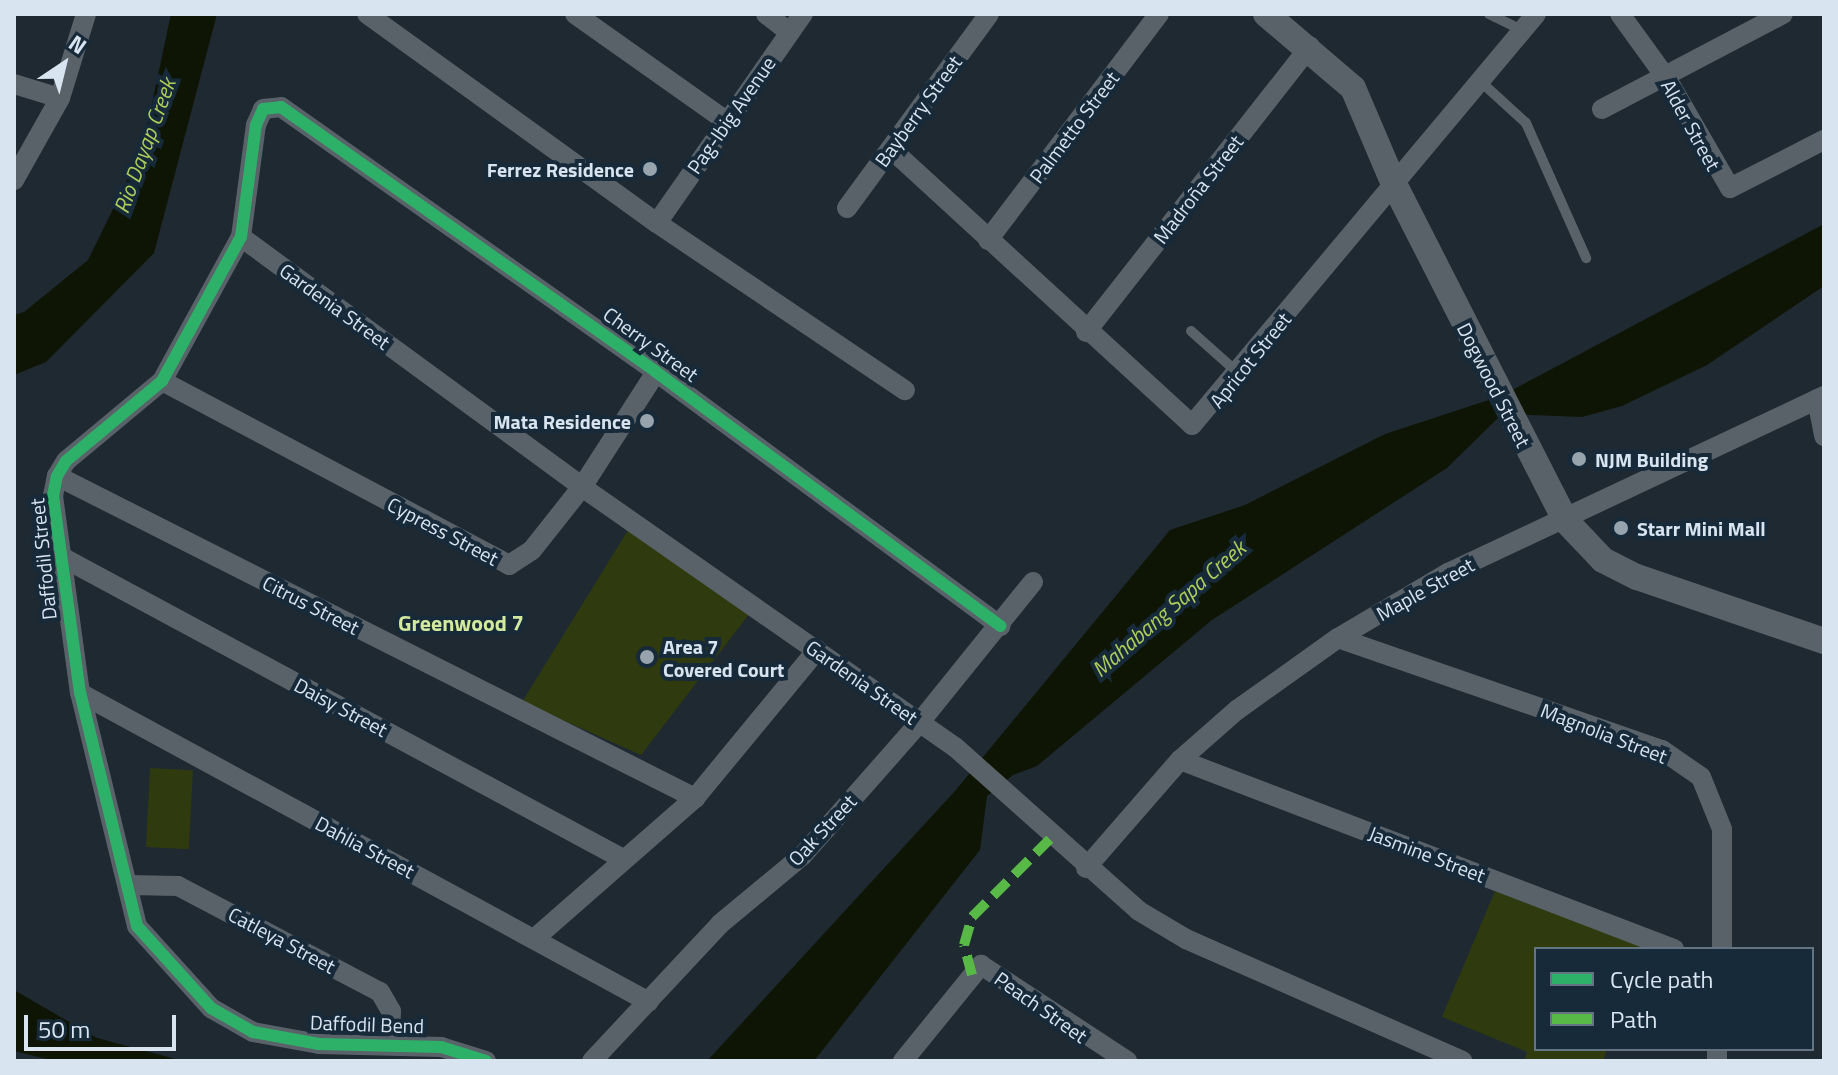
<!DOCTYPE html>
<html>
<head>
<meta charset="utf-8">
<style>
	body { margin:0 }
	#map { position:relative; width:1838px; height:1075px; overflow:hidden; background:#1f2932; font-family:"Titillium Web",sans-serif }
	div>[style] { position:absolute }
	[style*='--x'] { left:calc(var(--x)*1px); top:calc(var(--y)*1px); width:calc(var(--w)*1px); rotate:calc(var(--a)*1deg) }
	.green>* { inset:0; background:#2f3b0e; transform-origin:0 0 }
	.water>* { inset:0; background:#0f1504 }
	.service>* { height:10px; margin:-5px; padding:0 5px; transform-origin:5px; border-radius:5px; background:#5a6269 }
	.minor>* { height:20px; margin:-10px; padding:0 10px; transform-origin:10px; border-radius:10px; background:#5a6269 }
	.tertiary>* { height:26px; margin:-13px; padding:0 13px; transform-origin:13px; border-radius:13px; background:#5a6269 }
	.quiet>* { height:10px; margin-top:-5px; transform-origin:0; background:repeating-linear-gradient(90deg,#58b947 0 20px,transparent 0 30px) }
	.cycleway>* { height:12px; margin:-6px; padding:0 6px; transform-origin:6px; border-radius:6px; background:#2db169 }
	.dots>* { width:22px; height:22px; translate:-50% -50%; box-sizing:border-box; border:4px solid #172a3a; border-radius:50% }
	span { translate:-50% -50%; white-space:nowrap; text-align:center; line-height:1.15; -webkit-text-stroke:8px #172a3a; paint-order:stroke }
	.street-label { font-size:20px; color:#d8e4ef }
	.poi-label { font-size:20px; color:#d8e4ef; font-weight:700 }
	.right { translate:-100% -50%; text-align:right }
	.left { translate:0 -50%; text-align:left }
	.water-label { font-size:22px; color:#afce59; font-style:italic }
	.neighbourhood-label { font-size:22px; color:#d2e99e; font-weight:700 }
	.frame { position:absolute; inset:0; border:16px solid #d8e4ef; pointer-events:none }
	.legend { position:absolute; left:1534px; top:947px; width:280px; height:104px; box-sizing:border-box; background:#172a3a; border:2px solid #647482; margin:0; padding:10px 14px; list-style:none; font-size:24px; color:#d8e4ef }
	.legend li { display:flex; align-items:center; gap:16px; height:40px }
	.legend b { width:40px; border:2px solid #647482 }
	.north { position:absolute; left:24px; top:24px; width:80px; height:80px; -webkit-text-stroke:6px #172a3a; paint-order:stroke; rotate:35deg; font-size:22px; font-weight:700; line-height:32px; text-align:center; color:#d8e4ef }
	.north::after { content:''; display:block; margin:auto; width:28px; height:36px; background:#d8e4ef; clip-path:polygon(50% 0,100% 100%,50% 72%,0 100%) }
	.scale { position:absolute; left:24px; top:1015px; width:152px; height:36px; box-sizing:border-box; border:4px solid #d8e4ef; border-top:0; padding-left:10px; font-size:24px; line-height:28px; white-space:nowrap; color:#d8e4ef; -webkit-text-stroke:6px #172a3a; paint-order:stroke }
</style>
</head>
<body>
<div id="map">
	<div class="green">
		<div style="clip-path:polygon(630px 527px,750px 613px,641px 755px,522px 702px)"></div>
		<div style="left:150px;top:768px;width:43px;height:79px;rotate:3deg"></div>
		<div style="clip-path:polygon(1495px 891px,1646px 947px,1536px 949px,1536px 1049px,1607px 1049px,1603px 1061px,1524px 1061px,1527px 1052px,1442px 1017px)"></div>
	</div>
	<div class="water">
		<div style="clip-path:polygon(171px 14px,217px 14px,154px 253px,46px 362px,14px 375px,14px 315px,24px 312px,88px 260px,142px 150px)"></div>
		<div style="clip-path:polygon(1824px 224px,1824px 286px,1707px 365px,1622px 406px,1582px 417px,1502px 414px,1447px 468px,1212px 620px,1037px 766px,1013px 775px,987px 796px,980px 850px,814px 1061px,707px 1061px,955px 791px,1170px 530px,1245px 505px,1385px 434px,1501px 396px)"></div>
		<div style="clip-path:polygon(14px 990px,97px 1038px,183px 1061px,55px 1061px,14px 1051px)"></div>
	</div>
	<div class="service">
		<div style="--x:1489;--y:14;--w:37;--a:26"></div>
		<div style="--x:1480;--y:81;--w:62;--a:42.4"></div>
		<div style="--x:1526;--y:123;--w:148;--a:66"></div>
		<div style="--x:1191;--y:331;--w:62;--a:41.7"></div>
	</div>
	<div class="minor">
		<div style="--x:367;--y:14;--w:357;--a:35.8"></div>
		<div style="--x:657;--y:223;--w:299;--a:34"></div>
		<div style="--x:575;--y:14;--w:185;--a:35.3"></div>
		<div style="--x:766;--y:14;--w:29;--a:38"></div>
		<div style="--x:1620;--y:14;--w:80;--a:54.1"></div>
		<div style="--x:1667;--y:79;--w:126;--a:60"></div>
		<div style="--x:1730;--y:188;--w:106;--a:-27.1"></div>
		<div style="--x:14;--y:84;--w:48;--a:16.9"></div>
		<div style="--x:1602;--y:109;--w:204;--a:-27.7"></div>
		<div style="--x:891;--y:149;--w:408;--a:42.5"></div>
		<div style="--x:1192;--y:425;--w:536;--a:-50.07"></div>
		<div style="--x:14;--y:180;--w:94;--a:-60.7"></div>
		<div style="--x:60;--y:98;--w:88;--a:-72.8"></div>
		<div style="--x:847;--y:208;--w:240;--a:-53.8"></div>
		<div style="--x:657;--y:223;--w:255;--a:-55.1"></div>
		<div style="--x:241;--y:237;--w:423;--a:36.2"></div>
		<div style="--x:582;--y:487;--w:455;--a:34.9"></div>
		<div style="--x:955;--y:747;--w:246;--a:41.7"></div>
		<div style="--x:1139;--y:911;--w:55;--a:30.8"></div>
		<div style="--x:1186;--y:939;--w:302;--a:23.8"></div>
		<div style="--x:988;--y:240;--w:283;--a:-52.9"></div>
		<div style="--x:1086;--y:332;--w:363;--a:-51.9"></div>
		<div style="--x:162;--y:381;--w:393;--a:27.9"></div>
		<div style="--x:509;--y:565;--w:27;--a:-33"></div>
		<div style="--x:532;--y:550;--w:80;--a:-51.6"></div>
		<div style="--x:582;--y:487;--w:137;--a:-57.2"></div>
		<div style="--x:1817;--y:399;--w:38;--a:79"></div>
		<div style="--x:57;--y:476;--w:715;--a:26.78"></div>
		<div style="--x:60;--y:556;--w:637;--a:28.29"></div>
		<div style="--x:1338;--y:638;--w:343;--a:19.1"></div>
		<div style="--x:1662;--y:750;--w:47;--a:34.7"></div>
		<div style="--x:1701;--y:777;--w:56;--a:68"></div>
		<div style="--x:1722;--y:829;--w:120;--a:90"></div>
		<div style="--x:80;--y:693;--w:647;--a:28.5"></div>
		<div style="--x:1180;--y:760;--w:529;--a:20.94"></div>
		<div style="--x:1086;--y:868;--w:143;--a:-49"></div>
		<div style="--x:1180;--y:760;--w:76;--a:-41.3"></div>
		<div style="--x:1237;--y:710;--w:124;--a:-35.5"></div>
		<div style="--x:1338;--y:638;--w:128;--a:-30.6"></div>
		<div style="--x:1448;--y:573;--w:416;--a:-25.2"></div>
		<div style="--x:128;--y:885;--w:50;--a:1.1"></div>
		<div style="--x:178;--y:886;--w:228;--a:27.7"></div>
		<div style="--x:380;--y:992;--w:22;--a:60"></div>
		<div style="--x:391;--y:1011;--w:33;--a:92"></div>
		<div style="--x:534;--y:939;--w:214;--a:-41.2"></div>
		<div style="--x:695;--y:798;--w:192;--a:-50.5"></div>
		<div style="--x:486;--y:1061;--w:47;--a:-162.7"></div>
		<div style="--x:441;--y:1047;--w:122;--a:-178.6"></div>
		<div style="--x:319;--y:1044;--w:67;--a:-169.7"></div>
		<div style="--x:253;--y:1032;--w:48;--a:-150.3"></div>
		<div style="--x:211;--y:1008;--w:110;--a:-132.1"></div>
		<div style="--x:137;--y:926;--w:240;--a:-103.7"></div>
		<div style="--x:80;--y:693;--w:199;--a:-97.8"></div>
		<div style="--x:53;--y:496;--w:20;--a:-79"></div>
		<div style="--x:57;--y:476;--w:17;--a:-59"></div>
		<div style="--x:66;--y:461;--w:125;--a:-39.8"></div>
		<div style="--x:162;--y:381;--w:164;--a:-61.3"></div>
		<div style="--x:241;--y:237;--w:113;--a:-82.4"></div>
		<div style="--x:256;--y:125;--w:17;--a:-66"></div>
		<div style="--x:263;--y:109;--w:18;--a:-6"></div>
		<div style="--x:281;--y:107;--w:459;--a:35.2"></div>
		<div style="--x:656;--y:372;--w:428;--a:36.4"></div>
		<div style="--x:592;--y:1061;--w:187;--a:-46.9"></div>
		<div style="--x:720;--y:924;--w:107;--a:-39.7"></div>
		<div style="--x:802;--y:856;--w:179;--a:-48.6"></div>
		<div style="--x:920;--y:722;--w:180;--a:-51.1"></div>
		<div style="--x:903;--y:1061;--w:124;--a:-50.9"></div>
		<div style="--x:981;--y:965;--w:175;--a:33.3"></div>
		<div style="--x:1717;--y:1061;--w:12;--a:-90"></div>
	</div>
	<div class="tertiary">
		<div style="--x:1266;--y:14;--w:114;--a:40.4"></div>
		<div style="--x:1353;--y:88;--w:104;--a:66.9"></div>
		<div style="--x:1394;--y:184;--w:377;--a:63"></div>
		<div style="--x:1565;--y:520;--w:55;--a:46.5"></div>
		<div style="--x:1603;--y:560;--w:38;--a:27"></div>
		<div style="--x:1637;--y:577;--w:198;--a:18.9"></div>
	</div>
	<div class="quiet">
		<div style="--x:972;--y:975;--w:31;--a:-105"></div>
		<div style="--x:964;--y:945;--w:29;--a:-74"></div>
		<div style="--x:972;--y:917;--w:112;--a:-45"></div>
	</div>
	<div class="cycleway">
		<div style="--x:486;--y:1061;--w:47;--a:-162.7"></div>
		<div style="--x:441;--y:1047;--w:122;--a:-178.6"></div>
		<div style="--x:319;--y:1044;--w:67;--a:-169.7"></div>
		<div style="--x:253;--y:1032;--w:48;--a:-150.3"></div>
		<div style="--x:211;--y:1008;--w:110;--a:-132.1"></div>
		<div style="--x:137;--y:926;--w:240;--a:-103.7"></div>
		<div style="--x:80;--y:693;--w:199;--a:-97.8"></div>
		<div style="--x:53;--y:496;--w:20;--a:-79"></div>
		<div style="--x:57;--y:476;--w:17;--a:-59"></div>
		<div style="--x:66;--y:461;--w:125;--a:-39.8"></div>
		<div style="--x:162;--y:381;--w:164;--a:-61.3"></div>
		<div style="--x:241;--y:237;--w:113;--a:-82.4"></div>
		<div style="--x:256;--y:125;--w:17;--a:-66"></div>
		<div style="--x:263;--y:109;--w:18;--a:-6"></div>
		<div style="--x:281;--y:107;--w:459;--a:35.2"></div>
		<div style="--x:656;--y:372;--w:428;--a:36.4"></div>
	</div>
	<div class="dots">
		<div style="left:650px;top:169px;background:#97a3ad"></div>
		<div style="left:647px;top:421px;background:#97a3ad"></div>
		<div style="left:1579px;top:459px;background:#97a3ad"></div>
		<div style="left:1621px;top:528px;background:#97a3ad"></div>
		<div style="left:647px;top:657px;background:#97a3ad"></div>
	</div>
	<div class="street-label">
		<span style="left:918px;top:111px;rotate:-54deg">Bayberry Street</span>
		<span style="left:731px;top:115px;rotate:-55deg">Pag-Ibig Avenue</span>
		<span style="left:1691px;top:125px;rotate:61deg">Alder Street</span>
		<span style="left:1074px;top:127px;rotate:-53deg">Palmetto Street</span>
		<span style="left:1198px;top:189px;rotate:-52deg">Madroña Street</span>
		<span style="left:335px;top:306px;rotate:36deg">Gardenia Street</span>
		<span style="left:651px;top:344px;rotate:36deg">Cherry Street</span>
		<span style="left:1250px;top:360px;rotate:-51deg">Apricot Street</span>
		<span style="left:1494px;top:385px;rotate:63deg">Dogwood Street</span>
		<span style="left:443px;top:531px;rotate:28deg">Cypress Street</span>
		<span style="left:43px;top:559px;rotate:-96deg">Daffodil Street</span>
		<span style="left:1425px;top:589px;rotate:-29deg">Maple Street</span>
		<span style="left:311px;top:605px;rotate:27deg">Citrus Street</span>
		<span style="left:862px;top:682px;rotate:35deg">Gardenia Street</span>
		<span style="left:341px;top:707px;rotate:28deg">Daisy Street</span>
		<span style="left:1604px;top:733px;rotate:21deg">Magnolia Street</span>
		<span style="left:822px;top:830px;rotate:-47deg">Oak Street</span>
		<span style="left:365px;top:847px;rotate:28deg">Dahlia Street</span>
		<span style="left:1427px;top:854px;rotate:21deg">Jasmine Street</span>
		<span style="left:282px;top:940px;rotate:28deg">Catleya Street</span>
		<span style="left:1041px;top:1007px;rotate:35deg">Peach Street</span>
		<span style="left:367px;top:1024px;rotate:2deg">Daffodil Bend</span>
	</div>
	<div class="poi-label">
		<span class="right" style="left:634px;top:169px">Ferrez Residence</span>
		<span class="right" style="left:631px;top:421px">Mata Residence</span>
		<span class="left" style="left:1595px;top:459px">NJM Building</span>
		<span class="left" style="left:1637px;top:528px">Starr Mini Mall</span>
		<span class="left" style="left:663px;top:658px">Area 7<br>Covered Court</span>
	</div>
	<div class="water-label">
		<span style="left:145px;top:146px;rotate:-70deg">Rio Dayap Creek</span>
		<span style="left:1169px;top:609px;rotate:-41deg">Mahabang Sapa Creek</span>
	</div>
	<div class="neighbourhood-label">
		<span style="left:461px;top:624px">Greenwood 7</span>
	</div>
	<div class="frame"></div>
	<ul class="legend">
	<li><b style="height:10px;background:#2db169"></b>Cycle path</li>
	<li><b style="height:10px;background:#58b947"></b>Path</li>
	</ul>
	<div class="north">N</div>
	<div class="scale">50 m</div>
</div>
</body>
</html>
